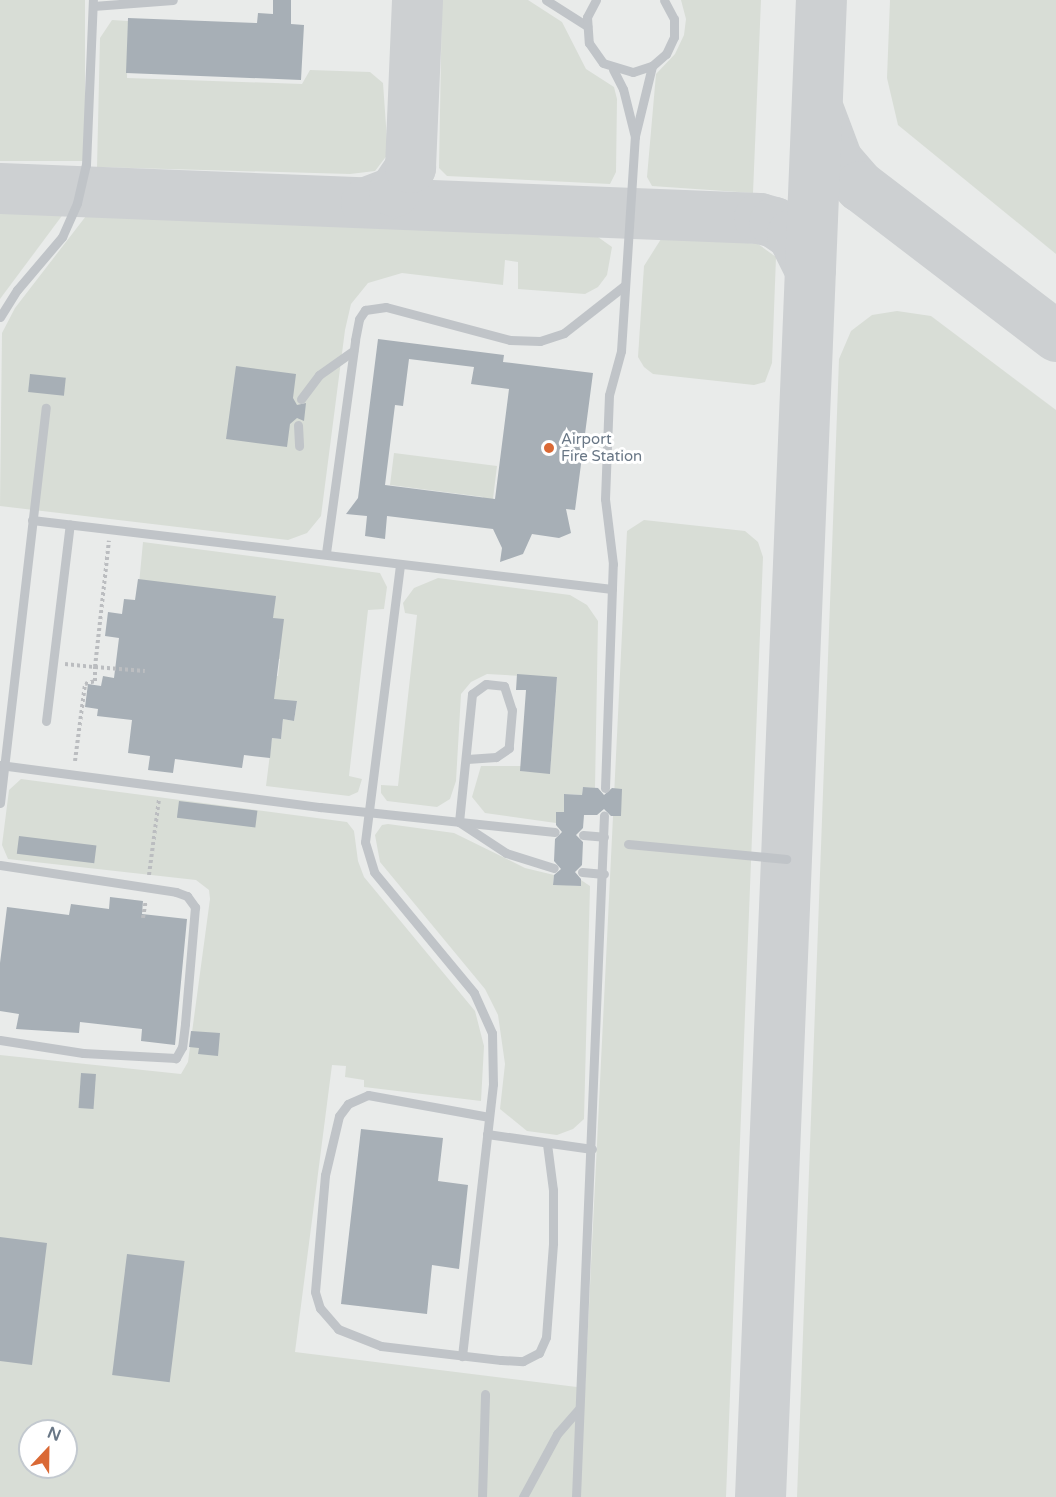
<!DOCTYPE html>
<html>
<head>
<meta charset="utf-8">
<style>
	body { margin:0 }
	#map { position:relative; width:1056px; height:1497px; overflow:hidden; background:#f8f9f6; font-family:"Varela Round",sans-serif }
	div>[style] { position:absolute }
	[style*='--x'] { left:calc(var(--x)*1px); top:calc(var(--y)*1px); width:calc(var(--w)*1px); rotate:calc(var(--a)*1deg) }
	.built>* { inset:0; background:#e9ebea }
	.green>* { inset:0; background:#d8ddd6; transform-origin:0 0 }
	.taxiway>* { height:51px; margin:-25.5px; padding:0 25.5px; transform-origin:25.5px; border-radius:25.5px; background:#cdd0d2 }
	.building>* { inset:0; background:#a7afb6; transform-origin:0 0 }
	.path>* { height:4px; margin-top:-2px; transform-origin:0; background:repeating-linear-gradient(90deg,#bbbdc0 0 3px,transparent 0 6px) }
	.service>* { height:9px; margin:-4.5px; padding:0 4.5px; transform-origin:4.5px; border-radius:4.5px; background:#c0c4c8 }
	.dots>* { width:16px; height:16px; translate:-50% -50%; box-sizing:border-box; border:3px solid #fff; border-radius:50% }
	span { translate:-50% -50%; white-space:nowrap; text-align:center; line-height:1.15; -webkit-text-stroke:6px #fff; paint-order:stroke }
	.poi-label { font-size:15px; color:#697786 }
	.left { translate:0 -50%; text-align:left }
	.north { position:absolute; left:18px; top:1419px; width:60px; height:60px; box-sizing:border-box; background:#fff; border:2px solid #c3c9cf; border-radius:50%; rotate:22deg; font-size:16px; font-weight:700; line-height:24px; text-align:center; color:#697786 }
	.north::after { content:''; display:block; margin:auto; width:21px; height:27px; background:#da6935; clip-path:polygon(50% 0,100% 100%,50% 72%,0 100%) }
</style>
</head>
<body>
<div id="map">
	<div class="built">
		<div style="clip-path:polygon(evenodd,0 0,1056px 0,1056px 1497px,0 1497px,0 0,30px 1431px,66px 1431px,66px 1467px,30px 1467px,30px 1431px)"></div>
	</div>
	<div class="green">
		<div style="left:0;top:0;width:85px;height:161px"></div>
		<div style="clip-path:polygon(442px 0,528px 0,562px 22px,586px 69px,614px 87px,617px 99px,616px 172px,610px 184px,447px 176px,439px 168px)"></div>
		<div style="clip-path:polygon(681px 0,761px 0,753px 193px,652px 186px,647px 177px,656px 74px,675px 54px,684px 35px,686px 19px)"></div>
		<div style="clip-path:polygon(890px 0,1056px 0,1056px 254px,898px 125px,887px 78px)"></div>
		<div style="clip-path:polygon(112px 20px,128px 21px,127px 78px,302px 84px,310px 70px,370px 72px,383px 83px,388px 154px,375px 171px,350px 174px,97px 167px,100px 38px)"></div>
		<div style="clip-path:polygon(0 213px,64px 213px,0 299px)"></div>
		<div style="clip-path:polygon(86px 216px,598px 237px,612px 247px,607px 275px,598px 287px,585px 294px,518px 289px,518px 262px,505px 260px,503px 285px,402px 273px,368px 283px,351px 304px,345px 330px,321px 516px,307px 533px,288px 540px,0 506px,2px 333px,15px 308px)"></div>
		<div style="clip-path:polygon(675px 236px,758px 244px,776px 257px,772px 363px,765px 382px,754px 385px,653px 374px,644px 367px,638px 357px,644px 266px,661px 239px)"></div>
		<div style="clip-path:polygon(897px 311px,931px 316px,1056px 410px,1056px 1497px,797px 1497px,839px 359px,851px 331px,872px 315px)"></div>
		<div style="clip-path:polygon(394px 453px,497px 466px,492px 507px,482px 506px,483px 497px,390px 485px)"></div>
		<div style="clip-path:polygon(evenodd,644px 520px,745px 531px,758px 542px,763px 557px,726px 1497px,0 1497px,0 1055px,181px 1074px,188px 1062px,210px 899px,209px 890px,196px 880px,8px 859px,2px 845px,9px 790px,21px 779px,347px 822px,354px 831px,358px 861px,364px 877px,475px 1011px,484px 1046px,481px 1101px,364px 1087px,364px 1080px,345px 1077px,346px 1066px,332px 1065px,295px 1352px,585px 1388px,627px 531px,644px 520px,30px 1431px,66px 1431px,66px 1467px,30px 1467px,30px 1431px)"></div>
		<div style="clip-path:polygon(143px 542px,380px 573px,387px 587px,384px 609px,368px 610px,349px 776px,362px 779px,358px 792px,349px 796px,266px 786px,272px 738px,281px 739px,283px 719px,294px 721px,297px 702px,207px 693px,209px 669px,278px 676px,280px 659px,268px 658px,139px 584px)"></div>
		<div style="clip-path:polygon(438px 578px,570px 595px,587px 605px,598px 621px,595px 788px,583px 787px,582px 795px,564px 794px,564px 812px,556px 812px,556px 823px,485px 813px,472px 797px,481px 766px,521px 766px,521px 771px,550px 773px,557px 678px,487px 674px,471px 682px,461px 694px,456px 781px,450px 799px,437px 807px,387px 801px,381px 793px,381px 785px,398px 786px,417px 615px,405px 613px,403px 603px,414px 588px)"></div>
		<div style="clip-path:polygon(388px 824px,454px 833px,525px 868px,554px 875px,553px 884px,581px 886px,581px 880px,590px 886px,584px 1119px,573px 1129px,557px 1135px,527px 1131px,500px 1109px,505px 1064px,498px 1015px,485px 989px,380px 862px,375px 835px,382px 825px)"></div>
	</div>
	<div class="taxiway">
		<div style="--x:819;--y:112;--w:51;--a:69.4"></div>
		<div style="--x:837;--y:160;--w:35;--a:49"></div>
		<div style="--x:860;--y:186;--w:247;--a:37.4"></div>
		<div style="--x:0;--y:188;--w:760;--a:2.26"></div>
		<div style="--x:759;--y:218;--w:16;--a:15"></div>
		<div style="--x:774;--y:222;--w:22;--a:34"></div>
		<div style="--x:792;--y:234;--w:40;--a:63.4"></div>
		<div style="--x:366;--y:202;--w:30;--a:-21"></div>
		<div style="--x:394;--y:191;--w:29;--a:-56"></div>
		<div style="--x:410;--y:167;--w:167;--a:-87.6"></div>
		<div style="--x:760;--y:1497;--w:1498;--a:-87.67"></div>
	</div>
	<div class="building">
		<div style="clip-path:polygon(273px 0,291px 0,291px 24px,304px 25px,301px 80px,126px 73px,128px 18px,257px 23px,258px 13px,273px 14px)"></div>
		<div style="clip-path:polygon(evenodd,378px 339px,504px 355px,503px 362px,593px 373px,575px 510px,566px 509px,571px 533px,559px 538px,532px 534px,523px 554px,500px 562px,502px 548px,493px 529px,387px 516px,385px 539px,365px 536px,367px 516px,346px 514px,358px 498px,378px 339px,409px 359px,474px 367px,471px 384px,509px 389px,495px 499px,385px 485px,395px 405px,403px 406px,409px 359px)"></div>
		<div style="clip-path:polygon(236px 366px,296px 374px,293px 398px,297px 405px,306px 403px,304px 421px,297px 418px,290px 424px,287px 447px,226px 439px)"></div>
		<div style="left:30px;top:374px;width:36px;height:18px;rotate:6deg"></div>
		<div style="clip-path:polygon(138px 579px,276px 596px,273px 618px,284px 619px,274px 699px,297px 701px,294px 721px,283px 719px,281px 739px,272px 738px,270px 758px,244px 755px,242px 768px,175px 759px,173px 773px,148px 770px,150px 756px,128px 753px,132px 720px,97px 716px,98px 709px,85px 707px,88px 684px,101px 686px,103px 676px,114px 678px,119px 638px,105px 636px,108px 612px,122px 614px,124px 599px,135px 600px)"></div>
		<div style="clip-path:polygon(517px 674px,557px 677px,550px 774px,520px 771px,526px 690px,516px 690px)"></div>
		<div style="clip-path:polygon(583px 787px,598px 788px,604px 795px,612px 788px,622px 789px,621px 816px,611px 816px,604px 809px,597px 815px,584px 815px,583px 828px,576px 835px,583px 842px,582px 865px,575px 872px,581px 879px,581px 886px,553px 885px,554px 875px,561px 869px,554px 861px,555px 839px,562px 832px,556px 825px,556px 812px,564px 812px,564px 794px,582px 795px)"></div>
		<div style="left:179px;top:801px;width:79px;height:17px;rotate:7deg"></div>
		<div style="left:19px;top:836px;width:78px;height:18px;rotate:7deg"></div>
		<div style="clip-path:polygon(110px 897px,143px 901px,142px 914px,187px 919px,175px 1045px,141px 1041px,142px 1029px,80px 1022px,79px 1033px,16px 1029px,19px 1014px,0 1011px,0 963px,7px 907px,69px 915px,71px 904px,109px 909px)"></div>
		<div style="clip-path:polygon(191px 1031px,220px 1033px,218px 1056px,198px 1054px,199px 1048px,189px 1047px)"></div>
		<div style="left:81px;top:1073px;width:15px;height:35px;rotate:4deg"></div>
		<div style="clip-path:polygon(361px 1129px,443px 1138px,438px 1181px,468px 1185px,459px 1269px,432px 1265px,427px 1314px,341px 1304px)"></div>
		<div style="clip-path:polygon(0 1237px,47px 1243px,32px 1365px,0 1361px)"></div>
		<div style="left:127px;top:1254px;width:58px;height:122px;rotate:7deg"></div>
	</div>
	<div class="path">
		<div style="--x:65;--y:664;--w:30;--a:6"></div>
		<div style="--x:95;--y:667;--w:127;--a:-83.7"></div>
		<div style="--x:75;--y:761;--w:78;--a:-82.6"></div>
		<div style="--x:85;--y:684;--w:10;--a:-17"></div>
		<div style="--x:95;--y:681;--w:14;--a:-90"></div>
		<div style="--x:95;--y:667;--w:50;--a:4.6"></div>
		<div style="--x:149;--y:875;--w:77;--a:-82.5"></div>
		<div style="--x:143;--y:918;--w:18;--a:-81"></div>
	</div>
	<div class="service">
		<div style="--x:546;--y:0;--w:49;--a:32.4"></div>
		<div style="--x:596;--y:0;--w:19;--a:118"></div>
		<div style="--x:587;--y:17;--w:26;--a:86"></div>
		<div style="--x:589;--y:43;--w:24;--a:55"></div>
		<div style="--x:603;--y:63;--w:31;--a:17"></div>
		<div style="--x:633;--y:72;--w:20;--a:-18"></div>
		<div style="--x:652;--y:66;--w:18;--a:-41"></div>
		<div style="--x:666;--y:54;--w:19;--a:-65"></div>
		<div style="--x:674;--y:37;--w:18;--a:-90"></div>
		<div style="--x:674;--y:19;--w:21;--a:-118"></div>
		<div style="--x:93;--y:6;--w:80;--a:-4.3"></div>
		<div style="--x:635;--y:136;--w:72;--a:-76.3"></div>
		<div style="--x:0;--y:317;--w:32;--a:-58"></div>
		<div style="--x:17;--y:290;--w:70;--a:-49.7"></div>
		<div style="--x:62;--y:237;--w:37;--a:-66"></div>
		<div style="--x:77;--y:203;--w:39;--a:-77"></div>
		<div style="--x:86;--y:165;--w:165;--a:-87.6"></div>
		<div style="--x:301;--y:399;--w:30;--a:-53"></div>
		<div style="--x:319;--y:375;--w:42;--a:-35.2"></div>
		<div style="--x:298;--y:425;--w:21;--a:87"></div>
		<div style="--x:32;--y:520;--w:584;--a:6.78"></div>
		<div style="--x:326;--y:553;--w:215;--a:-82.2"></div>
		<div style="--x:355;--y:340;--w:21;--a:-79"></div>
		<div style="--x:359;--y:319;--w:11;--a:-56"></div>
		<div style="--x:365;--y:310;--w:21;--a:-8"></div>
		<div style="--x:386;--y:307;--w:128;--a:14.9"></div>
		<div style="--x:510;--y:340;--w:30;--a:2"></div>
		<div style="--x:540;--y:341;--w:25;--a:-18"></div>
		<div style="--x:564;--y:333;--w:76;--a:-38.1"></div>
		<div style="--x:400;--y:565;--w:279;--a:97.2"></div>
		<div style="--x:365;--y:842;--w:31;--a:73"></div>
		<div style="--x:374;--y:872;--w:157;--a:50.4"></div>
		<div style="--x:474;--y:993;--w:44;--a:65.8"></div>
		<div style="--x:492;--y:1033;--w:51;--a:88.9"></div>
		<div style="--x:493;--y:1084;--w:274;--a:96.5"></div>
		<div style="--x:46;--y:721;--w:198;--a:-83.1"></div>
		<div style="--x:0;--y:765;--w:323;--a:7.5"></div>
		<div style="--x:320;--y:807;--w:236;--a:6.1"></div>
		<div style="--x:605;--y:788;--w:224;--a:-88"></div>
		<div style="--x:613;--y:564;--w:65;--a:-97"></div>
		<div style="--x:605;--y:499;--w:104;--a:-87.8"></div>
		<div style="--x:609;--y:395;--w:46;--a:-74.7"></div>
		<div style="--x:621;--y:351;--w:214;--a:-86.3"></div>
		<div style="--x:635;--y:137;--w:49;--a:-104"></div>
		<div style="--x:623;--y:89;--w:22;--a:-117"></div>
		<div style="--x:0;--y:803;--w:398;--a:-83.4"></div>
		<div style="--x:459;--y:822;--w:129;--a:-84.2"></div>
		<div style="--x:472;--y:694;--w:17;--a:-36"></div>
		<div style="--x:486;--y:684;--w:18;--a:6"></div>
		<div style="--x:504;--y:686;--w:25;--a:72"></div>
		<div style="--x:512;--y:710;--w:38;--a:95"></div>
		<div style="--x:509;--y:748;--w:16;--a:145"></div>
		<div style="--x:496;--y:757;--w:29;--a:176"></div>
		<div style="--x:459;--y:822;--w:56;--a:33.4"></div>
		<div style="--x:506;--y:853;--w:50;--a:17.4"></div>
		<div style="--x:583;--y:835;--w:21;--a:5"></div>
		<div style="--x:628;--y:844;--w:159;--a:5.4"></div>
		<div style="--x:0;--y:865;--w:178;--a:8.7"></div>
		<div style="--x:176;--y:892;--w:12;--a:20"></div>
		<div style="--x:187;--y:896;--w:14;--a:54"></div>
		<div style="--x:195;--y:907;--w:117;--a:94.9"></div>
		<div style="--x:185;--y:1024;--w:23;--a:97"></div>
		<div style="--x:182;--y:1047;--w:13;--a:119"></div>
		<div style="--x:176;--y:1058;--w:93;--a:-176.9"></div>
		<div style="--x:83;--y:1053;--w:84;--a:-171.1"></div>
		<div style="--x:582;--y:872;--w:22;--a:5"></div>
		<div style="--x:489;--y:1117;--w:123;--a:-169.7"></div>
		<div style="--x:368;--y:1095;--w:22;--a:156"></div>
		<div style="--x:348;--y:1104;--w:15;--a:127"></div>
		<div style="--x:339;--y:1116;--w:61;--a:103.3"></div>
		<div style="--x:325;--y:1175;--w:117;--a:94.9"></div>
		<div style="--x:315;--y:1292;--w:17;--a:73"></div>
		<div style="--x:320;--y:1308;--w:28;--a:49"></div>
		<div style="--x:338;--y:1329;--w:46;--a:21.6"></div>
		<div style="--x:381;--y:1346;--w:121;--a:6.7"></div>
		<div style="--x:501;--y:1360;--w:22;--a:3"></div>
		<div style="--x:523;--y:1361;--w:18;--a:-27"></div>
		<div style="--x:539;--y:1353;--w:17;--a:-66"></div>
		<div style="--x:546;--y:1337;--w:94;--a:-85.7"></div>
		<div style="--x:553;--y:1243;--w:53;--a:-90"></div>
		<div style="--x:553;--y:1190;--w:46;--a:-97.4"></div>
		<div style="--x:487;--y:1134;--w:106;--a:8.1"></div>
		<div style="--x:482;--y:1497;--w:103;--a:-88.3"></div>
		<div style="--x:523;--y:1497;--w:72;--a:-61.6"></div>
		<div style="--x:557;--y:1434;--w:33;--a:-49"></div>
		<div style="--x:576;--y:1497;--w:682;--a:-87.65"></div>
	</div>
	<div class="dots">
		<div style="left:549px;top:448px;background:#da6935"></div>
	</div>
	<div class="poi-label">
		<span class="left" style="left:561px;top:448px">Airport<br>Fire Station</span>
	</div>
	<div class="north">N</div>
</div>
</body>
</html>
